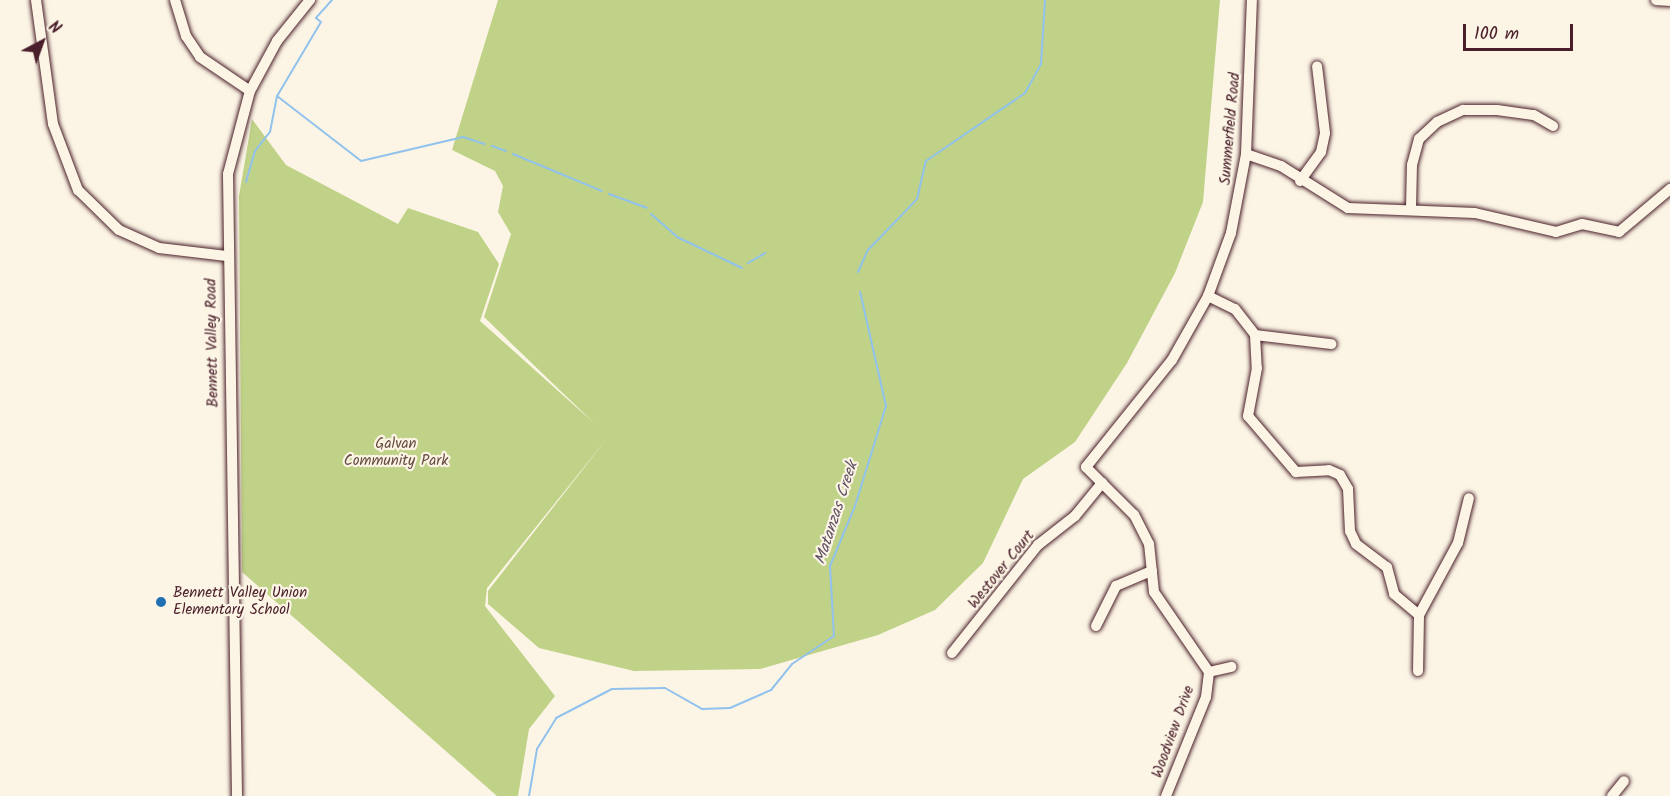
<!DOCTYPE html>
<html>
<head>
<meta charset="utf-8">
<style>
	body { margin:0 }
	#map { position:relative; width:1670px; height:796px; overflow:hidden; background:#fcf5e5; font-family:Kalam,sans-serif }
	div>[style] { position:absolute }
	[style*='--x'] { left:calc(var(--x)*1px); top:calc(var(--y)*1px); width:calc(var(--w)*1px); rotate:calc(var(--a)*1deg) }
	.green>* { inset:0; background:#bfd287 }
	.stream>* { height:2px; margin:-1px; padding:0 1px; transform-origin:1px; border-radius:1px; background:#91c2ed }
	.roads { filter:drop-shadow(0 0 2px #4a1f2b) drop-shadow(0 0 2px #4a1f2b) }
	.minor>* { height:10px; margin:-5px; padding:0 5px; transform-origin:5px; border-radius:5px; background:#fcf5e5 }
	.dots>* { width:16px; height:16px; translate:-50% -50%; box-sizing:border-box; border:3px solid #fcf5e5; border-radius:50% }
	span { translate:-50% -50%; white-space:nowrap; text-align:center; line-height:1.15; -webkit-text-stroke:4.5px #fcf5e5; paint-order:stroke }
	.street-label { font-size:15px; color:#4a1f2b }
	.park-label { font-size:15px; color:#674c42 }
	.poi-label { font-size:15px; color:#4a1f2b }
	.left { translate:0 -50%; text-align:left }
	.water-label { font-size:16px; color:#5f5065; font-style:italic }
	.north { position:absolute; left:12px; top:12px; width:60px; height:60px; -webkit-text-stroke:4px #fcf5e5; paint-order:stroke; rotate:41deg; font-size:16px; font-weight:700; line-height:24px; text-align:center; color:#4a1f2b }
	.north::after { content:''; display:block; margin:auto; width:21px; height:27px; background:#4a1f2b; clip-path:polygon(50% 0,100% 100%,50% 72%,0 100%) }
	.scale { position:absolute; left:1463px; top:24px; width:110px; height:27px; box-sizing:border-box; border:3px solid #4a1f2b; border-top:0; padding-left:8px; font-size:18px; line-height:21px; white-space:nowrap; color:#4a1f2b; -webkit-text-stroke:4px #fcf5e5; paint-order:stroke }
</style>
</head>
<body>
<div id="map">
	<div class="green">
		<div style="clip-path:polygon(498px 0,1220px 0,1203px 202px,1175px 273px,1127px 363px,1075px 442px,1023px 479px,983px 563px,935px 610px,878px 635px,760px 669px,634px 671px,539px 648px,488px 604px,488px 591px,608px 437px,487px 588px,485px 606px,555px 696px,529px 729px,518px 796px,497px 796px,242px 572px,239px 196px,252px 119px,286px 165px,398px 224px,408px 208px,478px 232px,499px 264px,480px 321px,595px 424px,484px 317px,511px 234px,498px 212px,503px 186px,495px 171px,452px 150px)"></div>
	</div>
	<div class="stream">
		<div style="--x:332;--y:0;--w:24;--a:132"></div>
		<div style="--x:316;--y:18;--w:6;--a:39"></div>
		<div style="--x:321;--y:22;--w:86;--a:120.7"></div>
		<div style="--x:277;--y:96;--w:106;--a:37.7"></div>
		<div style="--x:361;--y:161;--w:105;--a:-13.2"></div>
		<div style="--x:463;--y:137;--w:23;--a:18"></div>
		<div style="--x:492;--y:146;--w:15;--a:20"></div>
		<div style="--x:513;--y:154;--w:96;--a:22.6"></div>
		<div style="--x:246;--y:182;--w:32;--a:-74"></div>
		<div style="--x:255;--y:151;--w:24;--a:-52"></div>
		<div style="--x:270;--y:132;--w:36;--a:-79"></div>
		<div style="--x:609;--y:194;--w:40;--a:20.2"></div>
		<div style="--x:651;--y:214;--w:35;--a:41"></div>
		<div style="--x:677;--y:237;--w:72;--a:25.5"></div>
		<div style="--x:748;--y:263;--w:20;--a:-30"></div>
		<div style="--x:858;--y:272;--w:24;--a:-66"></div>
		<div style="--x:868;--y:250;--w:71;--a:-46.1"></div>
		<div style="--x:917;--y:199;--w:39;--a:-77"></div>
		<div style="--x:926;--y:161;--w:120;--a:-34.5"></div>
		<div style="--x:1025;--y:93;--w:33;--a:-61"></div>
		<div style="--x:1041;--y:64;--w:64;--a:-86.4"></div>
		<div style="--x:529;--y:796;--w:48;--a:-80.3"></div>
		<div style="--x:537;--y:749;--w:36;--a:-58"></div>
		<div style="--x:556;--y:718;--w:63;--a:-27.4"></div>
		<div style="--x:612;--y:689;--w:53;--a:-1.1"></div>
		<div style="--x:665;--y:688;--w:43;--a:29.6"></div>
		<div style="--x:702;--y:709;--w:28;--a:-2"></div>
		<div style="--x:730;--y:708;--w:45;--a:-23.7"></div>
		<div style="--x:771;--y:690;--w:33;--a:-51"></div>
		<div style="--x:792;--y:664;--w:50;--a:-33.7"></div>
		<div style="--x:834;--y:636;--w:70;--a:-93.3"></div>
		<div style="--x:830;--y:566;--w:65;--a:-67.4"></div>
		<div style="--x:855;--y:506;--w:105;--a:-72.8"></div>
		<div style="--x:886;--y:406;--w:117;--a:-102.8"></div>
	</div>
	<div class="roads">
		<div class="minor">
			<div style="--x:36;--y:0;--w:125;--a:82.2"></div>
			<div style="--x:53;--y:124;--w:71;--a:69.3"></div>
			<div style="--x:78;--y:190;--w:57;--a:44.3"></div>
			<div style="--x:119;--y:230;--w:44;--a:24.2"></div>
			<div style="--x:159;--y:248;--w:68;--a:6.7"></div>
			<div style="--x:175;--y:0;--w:38;--a:73"></div>
			<div style="--x:186;--y:36;--w:25;--a:56"></div>
			<div style="--x:200;--y:57;--w:60;--a:34.2"></div>
			<div style="--x:1656;--y:0;--w:14;--a:4"></div>
			<div style="--x:1246;--y:154;--w:37;--a:19"></div>
			<div style="--x:1281;--y:166;--w:79;--a:32.1"></div>
			<div style="--x:1348;--y:208;--w:127;--a:2.3"></div>
			<div style="--x:1475;--y:213;--w:83;--a:13.2"></div>
			<div style="--x:1556;--y:232;--w:27;--a:-17"></div>
			<div style="--x:1582;--y:224;--w:38;--a:12"></div>
			<div style="--x:1619;--y:232;--w:67;--a:-40.1"></div>
			<div style="--x:1300;--y:181;--w:36;--a:-54"></div>
			<div style="--x:1321;--y:152;--w:19;--a:-78"></div>
			<div style="--x:1325;--y:133;--w:67;--a:-96.8"></div>
			<div style="--x:1411;--y:208;--w:43;--a:-88.7"></div>
			<div style="--x:1412;--y:165;--w:27;--a:-75"></div>
			<div style="--x:1419;--y:139;--w:25;--a:-43"></div>
			<div style="--x:1437;--y:122;--w:29;--a:-25"></div>
			<div style="--x:1463;--y:110;--w:34;--a:0"></div>
			<div style="--x:1497;--y:110;--w:37;--a:8"></div>
			<div style="--x:1534;--y:115;--w:22;--a:30"></div>
			<div style="--x:1208;--y:296;--w:30;--a:26"></div>
			<div style="--x:1235;--y:309;--w:33;--a:52"></div>
			<div style="--x:1255;--y:335;--w:33;--a:87"></div>
			<div style="--x:1257;--y:368;--w:49;--a:100.6"></div>
			<div style="--x:1248;--y:416;--w:74;--a:49.4"></div>
			<div style="--x:1296;--y:472;--w:33;--a:-3"></div>
			<div style="--x:1329;--y:470;--w:12;--a:24"></div>
			<div style="--x:1340;--y:475;--w:16;--a:60"></div>
			<div style="--x:1348;--y:489;--w:42;--a:87.3"></div>
			<div style="--x:1350;--y:531;--w:14;--a:65"></div>
			<div style="--x:1356;--y:544;--w:39;--a:37"></div>
			<div style="--x:1387;--y:567;--w:28;--a:75"></div>
			<div style="--x:1394;--y:594;--w:33;--a:40"></div>
			<div style="--x:1419;--y:615;--w:56;--a:91"></div>
			<div style="--x:1255;--y:335;--w:77;--a:6.8"></div>
			<div style="--x:1419;--y:615;--w:82;--a:-61.6"></div>
			<div style="--x:1458;--y:543;--w:46;--a:-76.3"></div>
			<div style="--x:1096;--y:626;--w:45;--a:-63.4"></div>
			<div style="--x:1116;--y:586;--w:39;--a:-23"></div>
			<div style="--x:952;--y:653;--w:138;--a:-51.5"></div>
			<div style="--x:1038;--y:545;--w:47;--a:-38.1"></div>
			<div style="--x:1075;--y:516;--w:43;--a:-50.7"></div>
			<div style="--x:1209;--y:672;--w:23;--a:-13"></div>
			<div style="--x:237;--y:796;--w:622;--a:-90.83"></div>
			<div style="--x:228;--y:174;--w:86;--a:-75.2"></div>
			<div style="--x:250;--y:91;--w:57;--a:-61.6"></div>
			<div style="--x:277;--y:41;--w:53;--a:-51.2"></div>
			<div style="--x:1166;--y:796;--w:107;--a:-68"></div>
			<div style="--x:1206;--y:697;--w:25;--a:-83"></div>
			<div style="--x:1209;--y:672;--w:97;--a:-124.5"></div>
			<div style="--x:1154;--y:592;--w:48;--a:-95.9"></div>
			<div style="--x:1149;--y:544;--w:33;--a:-117"></div>
			<div style="--x:1134;--y:515;--w:68;--a:-135"></div>
			<div style="--x:1086;--y:467;--w:137;--a:-51.2"></div>
			<div style="--x:1172;--y:360;--w:73;--a:-60.6"></div>
			<div style="--x:1208;--y:296;--w:67;--a:-69.9"></div>
			<div style="--x:1231;--y:233;--w:80;--a:-79.2"></div>
			<div style="--x:1246;--y:154;--w:154;--a:-87.8"></div>
			<div style="--x:1612;--y:796;--w:19;--a:-51"></div>
		</div>
	</div>
	<div class="dots">
		<div style="left:161px;top:602px;background:#1f6fb2"></div>
	</div>
	<div class="street-label">
		<span style="left:1231px;top:129px;rotate:-85deg">Summerfield Road</span>
		<span style="left:213px;top:343px;rotate:-91deg">Bennett Valley Road</span>
		<span style="left:1002px;top:570px;rotate:-51deg">Westover Court</span>
		<span style="left:1174px;top:732px;rotate:-70deg">Woodview Drive</span>
	</div>
	<div class="park-label">
		<span style="left:396px;top:453px">Galvan<br>Community Park</span>
	</div>
	<div class="poi-label">
		<span class="left" style="left:173px;top:602px">Bennett Valley Union<br>Elementary School</span>
	</div>
	<div class="water-label">
		<span style="left:837px;top:513px;rotate:-72deg">Matanzas Creek</span>
	</div>
	<div class="north">N</div>
	<div class="scale">100 m</div>
</div>
</body>
</html>
